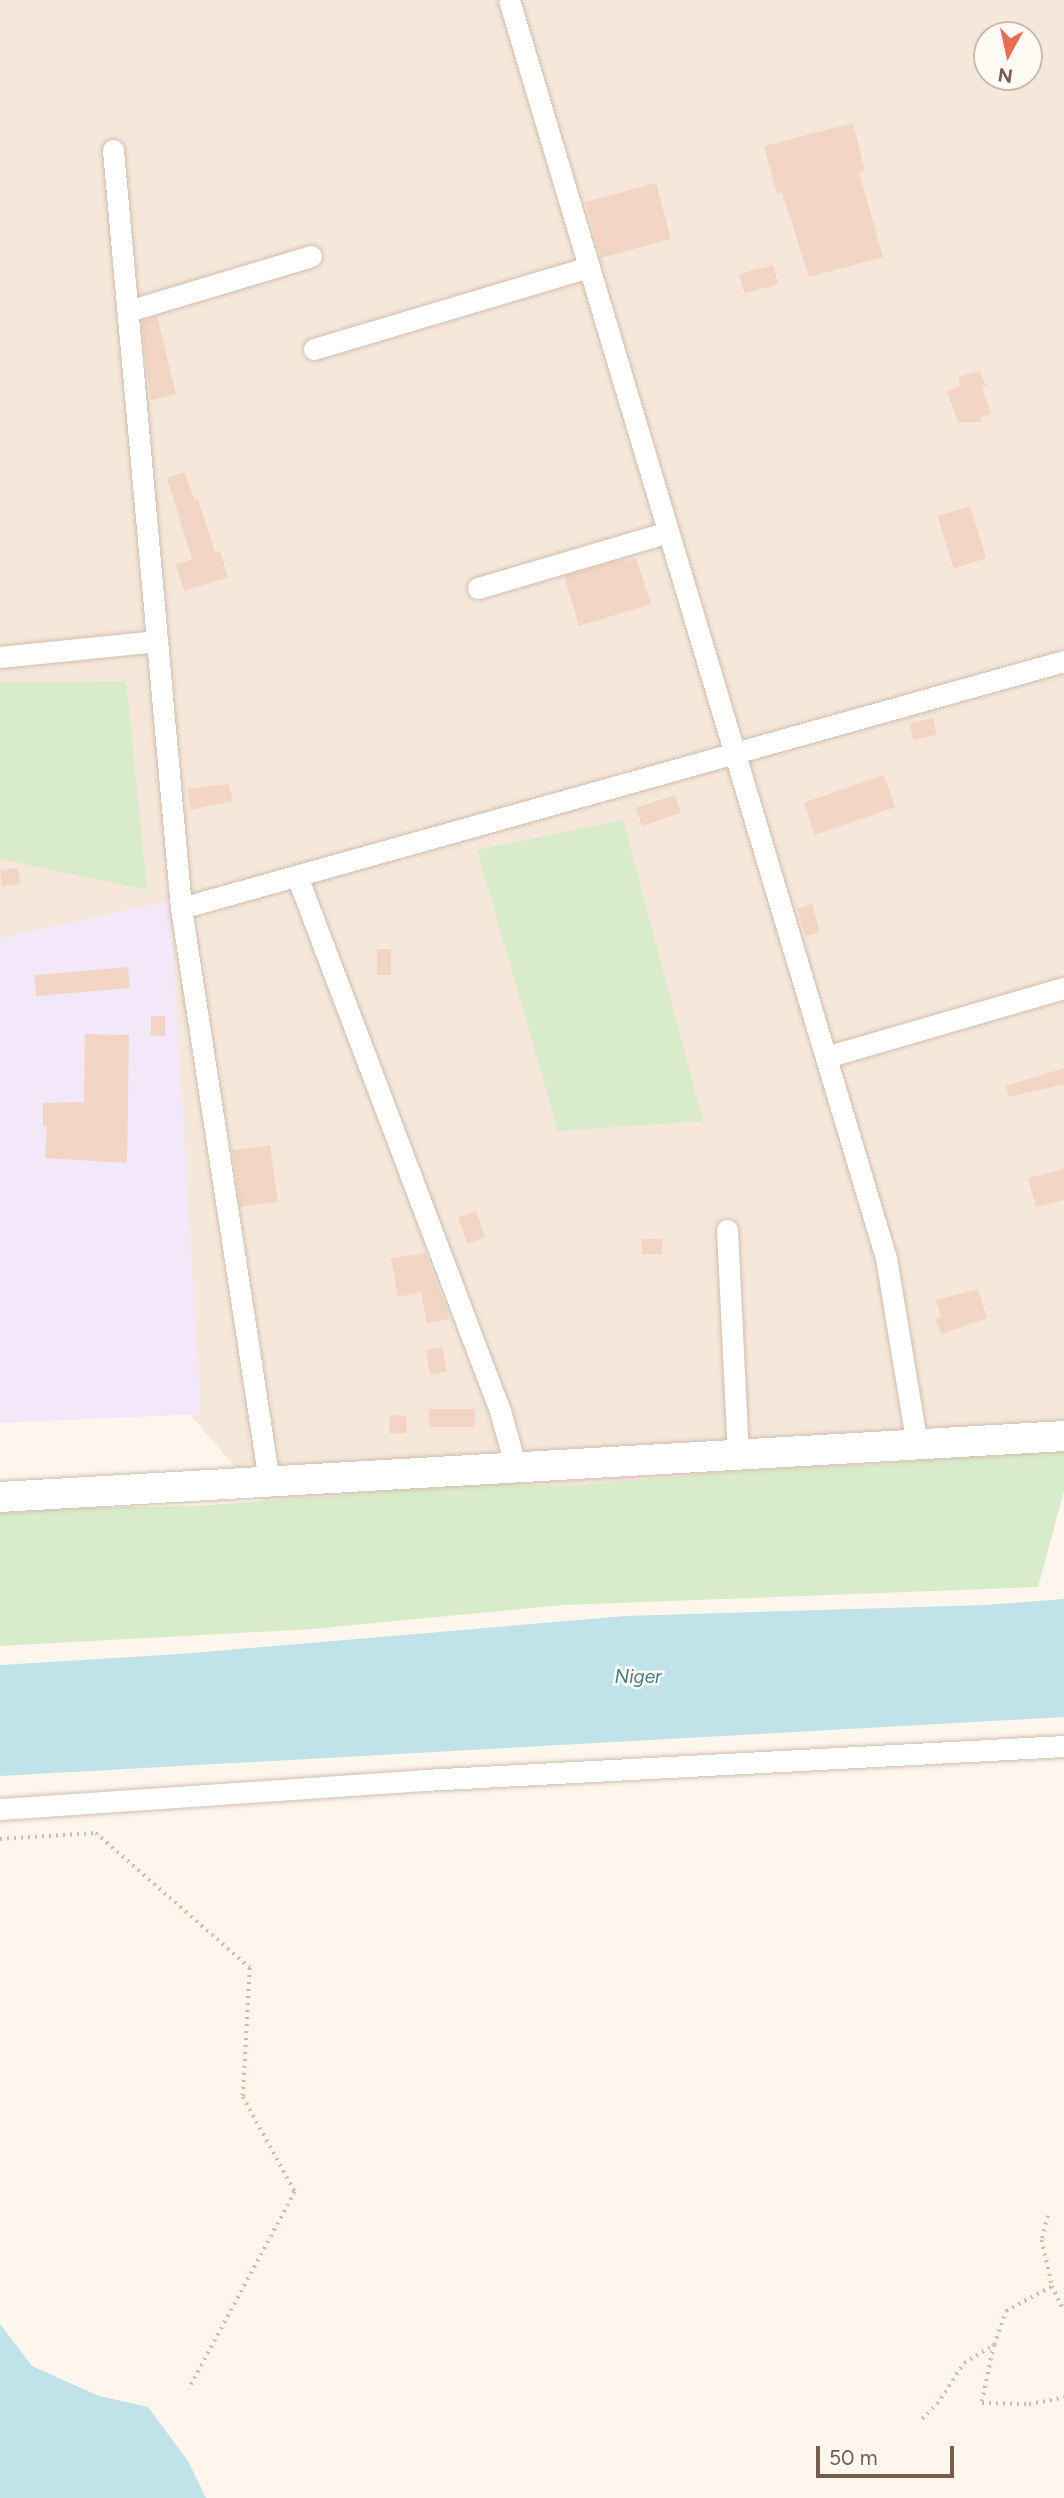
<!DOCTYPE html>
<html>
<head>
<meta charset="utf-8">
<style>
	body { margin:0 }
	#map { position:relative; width:1064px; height:2498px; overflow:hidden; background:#fdf6ec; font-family:Figtree,sans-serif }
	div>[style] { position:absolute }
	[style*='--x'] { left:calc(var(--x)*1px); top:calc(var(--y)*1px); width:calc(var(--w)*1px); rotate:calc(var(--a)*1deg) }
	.residential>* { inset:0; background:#f5e8da }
	.education>* { inset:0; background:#f3e8fa }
	.green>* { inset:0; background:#d8ecc9 }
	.water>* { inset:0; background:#bfe3e8 }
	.building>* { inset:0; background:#f3d5c3; transform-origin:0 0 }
	.path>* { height:3.5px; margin-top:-1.75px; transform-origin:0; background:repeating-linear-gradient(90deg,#d9b8a5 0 2px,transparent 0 7px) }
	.roads { filter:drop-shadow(0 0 2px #d1beb0) drop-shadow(0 0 2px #d1beb0) }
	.street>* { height:21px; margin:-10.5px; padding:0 10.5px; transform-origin:10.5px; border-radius:10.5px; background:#fff }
	.secondary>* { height:30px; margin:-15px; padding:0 15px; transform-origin:15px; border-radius:15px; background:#fff }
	span { translate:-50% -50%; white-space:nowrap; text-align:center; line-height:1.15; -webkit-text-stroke:5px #fffaf3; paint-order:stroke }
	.water-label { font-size:19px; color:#437c86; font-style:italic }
	.north { position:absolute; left:973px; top:21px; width:70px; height:70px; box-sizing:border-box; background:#fffaf3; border:2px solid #cabbb1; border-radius:50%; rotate:188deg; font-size:19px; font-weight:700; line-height:28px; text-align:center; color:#7a5c4d }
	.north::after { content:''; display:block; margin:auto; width:24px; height:32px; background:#e76f51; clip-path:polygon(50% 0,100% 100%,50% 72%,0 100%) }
	.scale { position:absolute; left:816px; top:2446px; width:138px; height:32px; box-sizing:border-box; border:4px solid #7a5c4d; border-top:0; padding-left:9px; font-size:21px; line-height:24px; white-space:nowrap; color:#7a5c4d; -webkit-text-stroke:5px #fffaf3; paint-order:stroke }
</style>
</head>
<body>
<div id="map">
	<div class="residential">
		<div style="clip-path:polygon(evenodd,0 0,1064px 0,1064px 1485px,286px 1527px,84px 1290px,0 1109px,0 0,987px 35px,1029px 35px,1029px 77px,987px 77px,987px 35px)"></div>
	</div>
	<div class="education">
		<div style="clip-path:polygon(170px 901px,201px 1414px,0 1423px,0 938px)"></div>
	</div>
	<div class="green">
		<div style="clip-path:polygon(126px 681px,147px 890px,0 859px,0 682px)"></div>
		<div style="clip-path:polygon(623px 820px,703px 1121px,558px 1131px,477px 850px)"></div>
		<div style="clip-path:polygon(1040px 1448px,1064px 1451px,1064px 1491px,1038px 1587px,563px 1605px,312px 1629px,0 1646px,0 1509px,196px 1506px,358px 1494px,450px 1483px,571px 1486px,749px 1470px,866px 1465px)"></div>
	</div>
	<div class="water">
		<div style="clip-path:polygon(1064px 1599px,1064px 1717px,0 1776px,0 1665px,180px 1654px,626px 1616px,986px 1605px)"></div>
		<div style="clip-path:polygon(0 2324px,32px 2366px,99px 2396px,148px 2407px,188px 2461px,206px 2498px,0 2498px)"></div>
	</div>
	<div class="building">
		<div style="clip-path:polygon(853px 123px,865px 171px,859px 172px,883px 257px,809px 277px,782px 192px,777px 194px,764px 146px)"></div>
		<div style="left:656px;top:183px;width:58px;height:73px;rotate:75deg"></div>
		<div style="left:773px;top:265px;width:20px;height:35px;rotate:75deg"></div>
		<div style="clip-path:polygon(157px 316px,176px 394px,151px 400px,141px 321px)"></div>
		<div style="clip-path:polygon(980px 371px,986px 387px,982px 387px,991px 414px,980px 418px,982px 422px,958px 422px,947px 391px,960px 386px,958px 377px)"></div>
		<div style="clip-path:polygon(184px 472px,195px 500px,198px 499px,215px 552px,220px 551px,228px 577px,184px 591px,176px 565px,192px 559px,167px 478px)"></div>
		<div style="left:970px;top:506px;width:55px;height:34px;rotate:73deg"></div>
		<div style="clip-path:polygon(636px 558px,651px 604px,579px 626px,564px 576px,624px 559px,625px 562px)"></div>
		<div style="left:933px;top:718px;width:17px;height:24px;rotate:77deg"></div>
		<div style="left:884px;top:775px;width:34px;height:85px;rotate:71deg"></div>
		<div style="clip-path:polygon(229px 784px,233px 801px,190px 810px,188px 789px)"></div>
		<div style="left:675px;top:795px;width:19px;height:41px;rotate:72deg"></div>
		<div style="left:18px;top:868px;width:16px;height:18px;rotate:83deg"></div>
		<div style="left:812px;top:904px;width:29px;height:15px;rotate:74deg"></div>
		<div style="left:377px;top:949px;width:14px;height:26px"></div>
		<div style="left:128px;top:967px;width:21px;height:94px;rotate:85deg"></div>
		<div style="left:151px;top:1016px;width:14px;height:20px"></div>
		<div style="clip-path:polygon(85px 1034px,129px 1035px,127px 1163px,45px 1158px,47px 1126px,43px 1126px,43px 1103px,84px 1102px)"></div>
		<div style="clip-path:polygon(1064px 1068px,1064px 1084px,1009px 1097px,1006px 1086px)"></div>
		<div style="left:270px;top:1145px;width:57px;height:38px;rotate:82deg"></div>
		<div style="clip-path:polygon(1064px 1169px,1064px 1200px,1036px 1207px,1028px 1178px)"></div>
		<div style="left:476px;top:1211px;width:28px;height:19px;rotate:71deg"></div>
		<div style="left:662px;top:1239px;width:15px;height:20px;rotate:90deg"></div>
		<div style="clip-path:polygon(425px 1253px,446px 1307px,449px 1319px,427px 1323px,421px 1292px,398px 1297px,391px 1258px)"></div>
		<div style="clip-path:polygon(978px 1289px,987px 1318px,941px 1334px,936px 1320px,941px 1316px,936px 1300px)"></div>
		<div style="left:442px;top:1347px;width:25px;height:17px;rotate:78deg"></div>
		<div style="left:429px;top:1409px;width:46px;height:18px"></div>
		<div style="left:390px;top:1415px;width:17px;height:18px;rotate:3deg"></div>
	</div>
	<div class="path">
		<div style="--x:0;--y:1839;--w:96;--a:-3.6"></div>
		<div style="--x:96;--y:1833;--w:205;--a:41.2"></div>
		<div style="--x:250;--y:1968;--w:129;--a:93.1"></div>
		<div style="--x:243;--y:2097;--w:108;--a:61.3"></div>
		<div style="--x:295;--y:2192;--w:224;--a:118.3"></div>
		<div style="--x:1048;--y:2216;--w:25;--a:104"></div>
		<div style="--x:1042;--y:2240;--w:47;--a:77.7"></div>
		<div style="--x:994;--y:2345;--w:36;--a:-71"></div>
		<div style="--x:1006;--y:2311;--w:52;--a:-28.5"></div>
		<div style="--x:1052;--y:2286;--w:28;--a:64"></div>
		<div style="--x:922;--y:2419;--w:21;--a:-45"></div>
		<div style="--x:937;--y:2404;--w:49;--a:-56.6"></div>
		<div style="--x:964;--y:2363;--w:35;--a:-31"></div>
		<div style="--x:994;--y:2345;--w:59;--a:101.7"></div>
		<div style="--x:982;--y:2403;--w:47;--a:1.2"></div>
		<div style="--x:1029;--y:2404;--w:36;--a:-10"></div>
	</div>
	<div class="roads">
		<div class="street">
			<div style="--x:509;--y:0;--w:1313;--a:73.32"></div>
			<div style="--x:886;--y:1258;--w:190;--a:80.6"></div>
			<div style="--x:113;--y:150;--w:761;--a:84.87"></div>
			<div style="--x:181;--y:908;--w:580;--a:81.27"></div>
			<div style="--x:128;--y:311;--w:191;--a:-16.7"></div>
			<div style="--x:314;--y:349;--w:287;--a:-16.6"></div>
			<div style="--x:478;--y:588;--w:198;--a:-16.4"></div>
			<div style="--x:0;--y:657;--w:158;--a:-5.8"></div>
			<div style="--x:297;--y:876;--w:572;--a:69.22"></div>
			<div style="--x:500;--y:1411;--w:59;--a:74.3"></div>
			<div style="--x:181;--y:908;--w:917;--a:-15.63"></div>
			<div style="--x:826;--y:1057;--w:248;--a:-16.2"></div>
			<div style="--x:727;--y:1230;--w:226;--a:87.2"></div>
			<div style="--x:0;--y:1809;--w:425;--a:-3.9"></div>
			<div style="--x:424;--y:1780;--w:641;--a:-3.04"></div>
		</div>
		<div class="secondary">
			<div style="--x:0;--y:1497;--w:1066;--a:-3.28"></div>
		</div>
	</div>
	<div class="water-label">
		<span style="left:638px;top:1677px">Niger</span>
	</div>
	<div class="north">N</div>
	<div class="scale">50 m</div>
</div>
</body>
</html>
